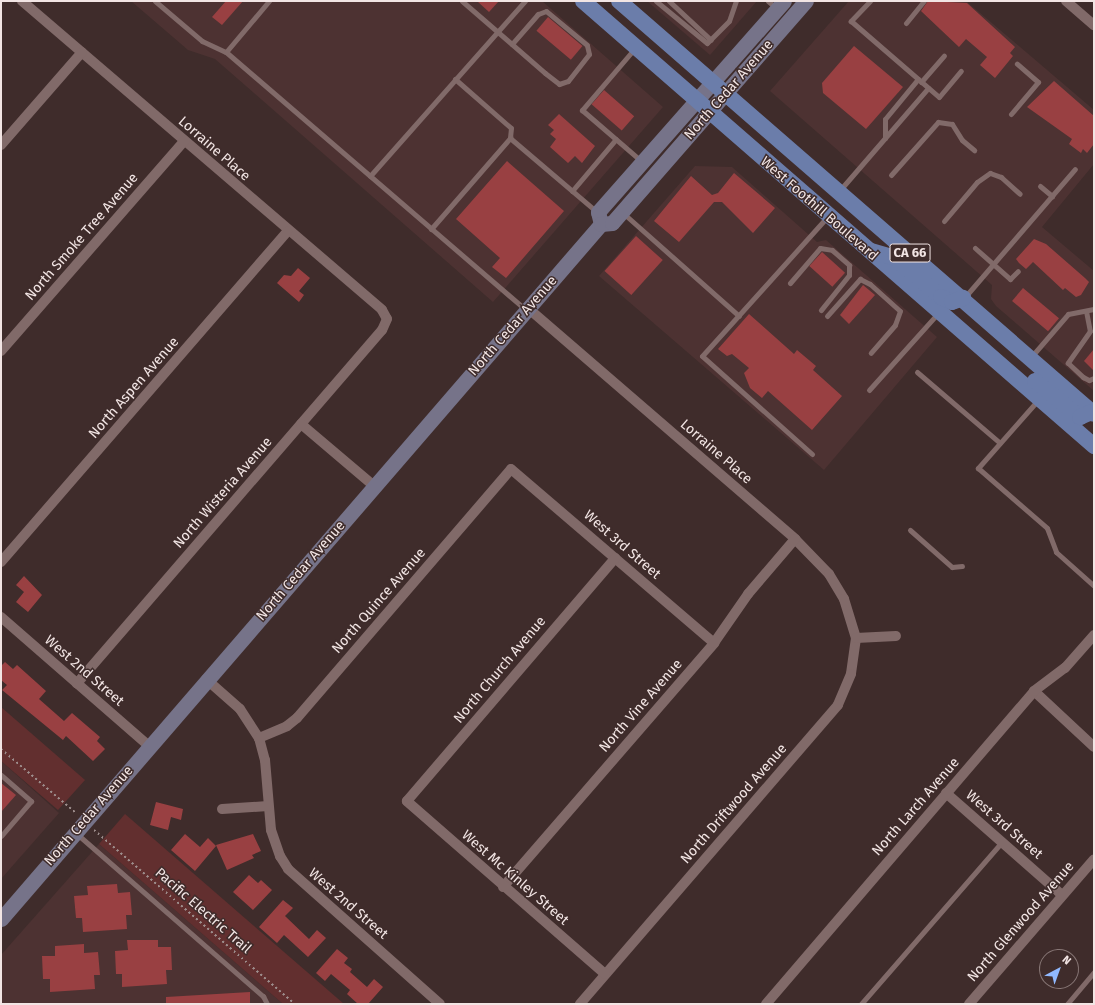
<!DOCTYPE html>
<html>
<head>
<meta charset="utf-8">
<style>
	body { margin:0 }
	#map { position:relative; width:1095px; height:1005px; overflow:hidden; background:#3f2c2b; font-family:"Fira Sans",sans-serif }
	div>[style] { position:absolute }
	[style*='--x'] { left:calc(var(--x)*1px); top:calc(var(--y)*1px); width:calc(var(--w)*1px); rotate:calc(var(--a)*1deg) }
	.built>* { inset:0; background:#4d3232 }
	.green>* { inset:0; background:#622f2f }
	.building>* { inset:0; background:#994042; transform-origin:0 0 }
	.path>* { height:2px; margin-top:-1px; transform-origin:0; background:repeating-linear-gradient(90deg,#9d8d8c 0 2px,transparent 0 5px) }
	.lane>* { height:5px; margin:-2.5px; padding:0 2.5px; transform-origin:2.5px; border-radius:2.5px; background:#816a69 }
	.street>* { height:10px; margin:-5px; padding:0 5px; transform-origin:5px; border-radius:5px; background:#816a69 }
	.secondary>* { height:15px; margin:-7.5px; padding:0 7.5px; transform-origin:7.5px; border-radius:7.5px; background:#767389 }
	.primary>* { height:16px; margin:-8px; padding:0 8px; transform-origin:8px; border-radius:8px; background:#6b7daa }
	span { translate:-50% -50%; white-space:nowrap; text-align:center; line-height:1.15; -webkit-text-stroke:3px #3f2c2b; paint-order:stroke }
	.shield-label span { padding:1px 3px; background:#3f2c2b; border:1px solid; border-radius:3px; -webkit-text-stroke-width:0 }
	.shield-label { font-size:13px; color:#f2e5e4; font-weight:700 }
	.street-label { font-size:14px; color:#f2e5e4 }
	.frame { position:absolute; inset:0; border:2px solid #f2e5e4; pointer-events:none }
	.north { position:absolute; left:1039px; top:949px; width:40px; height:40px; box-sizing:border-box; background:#3f2c2b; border:1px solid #877675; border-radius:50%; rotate:41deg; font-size:11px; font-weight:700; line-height:16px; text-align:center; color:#f2e5e4 }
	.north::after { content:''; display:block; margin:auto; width:14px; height:18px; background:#90b8fd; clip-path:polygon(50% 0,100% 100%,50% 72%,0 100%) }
</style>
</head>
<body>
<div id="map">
	<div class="built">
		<div style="clip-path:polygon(131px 1px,542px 1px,663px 107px,493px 302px,215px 59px,188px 50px)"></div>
		<div style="clip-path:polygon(647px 1px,757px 1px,710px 55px)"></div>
		<div style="clip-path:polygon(849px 1px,966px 1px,1094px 110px,1094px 164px,1042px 227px,1094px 271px,1094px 391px,996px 306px,991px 299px,992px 285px,770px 91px)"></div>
		<div style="clip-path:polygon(695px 166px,732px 167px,817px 242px,826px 240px,937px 337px,824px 470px,599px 276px)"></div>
		<div style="clip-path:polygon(1px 761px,59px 813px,1px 879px)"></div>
		<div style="clip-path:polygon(99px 844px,283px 1004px,1px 1004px,1px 955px)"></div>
	</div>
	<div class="green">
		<div style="clip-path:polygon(1px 707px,85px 780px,58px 810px,1px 761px)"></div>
		<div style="clip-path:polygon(125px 814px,344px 1004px,283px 1004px,99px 844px)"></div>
	</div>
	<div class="building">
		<div style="clip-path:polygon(226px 1px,243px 1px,222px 25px,212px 17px)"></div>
		<div style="clip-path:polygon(477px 1px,499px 1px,489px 12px)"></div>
		<div style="clip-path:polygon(928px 1px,967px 3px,1015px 47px,1010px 53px,1013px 56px,995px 78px,980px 65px,987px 57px,966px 39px,959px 47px,921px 11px)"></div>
		<div style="left:548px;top:17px;width:45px;height:18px;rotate:40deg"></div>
		<div style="clip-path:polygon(854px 46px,903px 87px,866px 129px,823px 93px,822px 83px)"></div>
		<div style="clip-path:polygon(1054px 81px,1094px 116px,1094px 144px,1087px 153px,1083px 149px,1081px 153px,1069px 144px,1072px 139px,1027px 107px)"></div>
		<div style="left:604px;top:90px;width:40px;height:19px;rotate:41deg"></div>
		<div style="clip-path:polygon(559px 114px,595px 146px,582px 163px,575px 156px,568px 163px,550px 147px,556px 139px,550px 134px,554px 130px,548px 125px)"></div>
		<div style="clip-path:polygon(507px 161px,564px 211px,506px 278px,492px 267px,500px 258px,456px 219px)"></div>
		<div style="clip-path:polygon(734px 173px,775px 208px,753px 233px,722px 202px,714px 202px,679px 242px,654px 221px,691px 176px,712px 195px,718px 193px)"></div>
		<div style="left:636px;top:236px;width:36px;height:47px;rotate:42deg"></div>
		<div style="clip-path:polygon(1034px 239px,1046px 244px,1085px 278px,1089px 282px,1081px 295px,1076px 297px,1065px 288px,1063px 290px,1033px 262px,1026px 269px,1019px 263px,1016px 259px)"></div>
		<div style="left:822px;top:252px;width:31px;height:19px;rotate:42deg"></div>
		<div style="clip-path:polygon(298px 268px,310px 278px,299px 291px,304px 295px,299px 302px,277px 283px,284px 275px,291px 276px)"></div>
		<div style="clip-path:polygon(863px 285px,875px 295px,849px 324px,840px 315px)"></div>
		<div style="left:1023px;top:288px;width:47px;height:17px;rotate:40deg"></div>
		<div style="clip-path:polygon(749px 314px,794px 354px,797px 350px,816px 366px,813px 370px,842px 396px,812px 430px,768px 391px,762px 398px,750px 388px,744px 373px,749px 368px,732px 354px,727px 356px,718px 349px)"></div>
		<div style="clip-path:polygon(1094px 349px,1094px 371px,1084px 361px)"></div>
		<div style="clip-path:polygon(24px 576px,42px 595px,28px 612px,16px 602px,24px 592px,16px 585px)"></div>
		<div style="clip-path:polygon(5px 662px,13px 669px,17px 665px,46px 691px,39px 699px,64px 721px,72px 713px,100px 737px,97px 741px,105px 749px,93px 761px,66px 736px,63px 740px,2px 690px,7px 685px,1px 680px,1px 666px)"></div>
		<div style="clip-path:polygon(1px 783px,16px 795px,1px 812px)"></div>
		<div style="clip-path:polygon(156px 802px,183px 809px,181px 820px,171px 817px,168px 830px,150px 825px)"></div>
		<div style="clip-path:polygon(185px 834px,200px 847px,208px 838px,216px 846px,195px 871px,171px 850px)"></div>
		<div style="clip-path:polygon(253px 834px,261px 851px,252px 855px,254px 858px,227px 870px,216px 845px)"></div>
		<div style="clip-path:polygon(249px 875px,258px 883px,261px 880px,272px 890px,253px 910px,233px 892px)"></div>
		<div style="clip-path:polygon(117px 884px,118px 893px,130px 892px,132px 915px,126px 915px,127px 929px,83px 932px,82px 918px,76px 918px,74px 896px,88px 895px,87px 886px)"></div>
		<div style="clip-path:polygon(283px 900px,293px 908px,285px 916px,309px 939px,317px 930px,326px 938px,308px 957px,284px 935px,277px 943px,259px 927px)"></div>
		<div style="clip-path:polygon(127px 940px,158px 940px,158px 947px,171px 947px,172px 970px,166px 970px,167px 984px,122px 987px,122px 974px,116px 974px,115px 951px,128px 950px)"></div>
		<div style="clip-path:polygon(84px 944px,84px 953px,98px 952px,100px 975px,94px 975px,95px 989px,50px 992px,50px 979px,43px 979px,42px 956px,55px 956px,55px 946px)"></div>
		<div style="clip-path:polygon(337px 949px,348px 958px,344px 963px,352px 969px,350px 972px,367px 987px,374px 979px,383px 987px,368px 1004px,358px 1004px,347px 994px,350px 990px,331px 974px,325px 981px,316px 973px)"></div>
		<div style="clip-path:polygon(250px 992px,250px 1004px,166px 1004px,166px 997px)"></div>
	</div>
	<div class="path">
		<div style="--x:1;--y:749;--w:99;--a:40.5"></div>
		<div style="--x:94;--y:830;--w:266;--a:40.9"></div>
	</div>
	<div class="lane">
		<div style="--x:155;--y:1;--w:62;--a:40.4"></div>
		<div style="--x:202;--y:41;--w:26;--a:25"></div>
		<div style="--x:226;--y:52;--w:394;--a:40.7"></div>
		<div style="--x:462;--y:1;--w:110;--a:40.9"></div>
		<div style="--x:545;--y:73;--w:18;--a:38"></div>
		<div style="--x:559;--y:84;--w:9;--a:-18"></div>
		<div style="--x:568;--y:81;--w:34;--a:-52"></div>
		<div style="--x:589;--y:54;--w:9;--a:-103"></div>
		<div style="--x:587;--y:45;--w:53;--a:-140.3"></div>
		<div style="--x:546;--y:11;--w:9;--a:159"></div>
		<div style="--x:538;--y:14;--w:40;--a:131"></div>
		<div style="--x:656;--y:1;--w:66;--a:39.5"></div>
		<div style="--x:707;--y:43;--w:31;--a:-45"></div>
		<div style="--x:729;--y:21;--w:21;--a:-71"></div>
		<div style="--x:669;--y:1;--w:57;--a:42.9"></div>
		<div style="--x:768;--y:1;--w:11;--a:41"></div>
		<div style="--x:870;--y:1;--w:28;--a:134"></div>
		<div style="--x:851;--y:21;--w:116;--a:40.8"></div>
		<div style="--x:939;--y:97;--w:34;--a:-50"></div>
		<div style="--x:906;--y:23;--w:28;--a:-51"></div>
		<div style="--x:635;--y:48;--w:82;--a:130.5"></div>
		<div style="--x:582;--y:110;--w:78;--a:40.8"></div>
		<div style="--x:226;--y:52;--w:67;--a:-49.9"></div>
		<div style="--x:455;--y:79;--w:74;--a:41.2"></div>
		<div style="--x:511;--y:128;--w:10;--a:96"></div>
		<div style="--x:921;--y:82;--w:35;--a:-49"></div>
		<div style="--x:1011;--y:114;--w:42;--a:-49.8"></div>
		<div style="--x:1038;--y:82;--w:28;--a:-139"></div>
		<div style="--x:885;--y:138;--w:19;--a:-90"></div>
		<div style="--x:885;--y:119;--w:52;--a:-50.5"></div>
		<div style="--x:891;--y:175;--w:71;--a:-48.4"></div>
		<div style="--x:938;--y:122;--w:14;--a:8"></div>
		<div style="--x:952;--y:124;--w:19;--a:58"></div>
		<div style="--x:962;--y:140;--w:16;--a:40"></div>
		<div style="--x:370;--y:176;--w:234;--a:-48.5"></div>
		<div style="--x:1040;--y:186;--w:16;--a:40"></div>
		<div style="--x:840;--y:190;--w:135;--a:-49.2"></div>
		<div style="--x:572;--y:191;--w:68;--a:-49.8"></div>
		<div style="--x:623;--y:213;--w:155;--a:41.6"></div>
		<div style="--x:944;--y:221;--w:51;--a:-49.8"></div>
		<div style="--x:977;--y:182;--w:16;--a:-35"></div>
		<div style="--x:990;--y:173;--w:12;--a:20"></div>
		<div style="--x:1001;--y:177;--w:25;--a:42"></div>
		<div style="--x:431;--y:229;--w:121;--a:-49"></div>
		<div style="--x:510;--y:138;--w:114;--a:40.4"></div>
		<div style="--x:975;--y:248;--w:47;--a:41.5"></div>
		<div style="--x:1010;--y:279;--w:11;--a:-45"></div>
		<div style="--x:790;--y:283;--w:46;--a:-49.4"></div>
		<div style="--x:820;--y:248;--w:12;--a:9"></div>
		<div style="--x:832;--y:250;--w:23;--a:41"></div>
		<div style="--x:849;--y:265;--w:10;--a:90"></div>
		<div style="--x:849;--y:275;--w:45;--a:128.7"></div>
		<div style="--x:964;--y:298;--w:170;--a:-49.3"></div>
		<div style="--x:1086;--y:311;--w:20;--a:79"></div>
		<div style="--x:1090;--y:331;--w:39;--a:125"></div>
		<div style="--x:1068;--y:363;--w:21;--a:43"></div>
		<div style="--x:1083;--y:377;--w:7;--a:27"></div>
		<div style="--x:1089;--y:380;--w:5;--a:-22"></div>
		<div style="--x:827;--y:316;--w:50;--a:-48.3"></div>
		<div style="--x:860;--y:279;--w:11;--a:27"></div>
		<div style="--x:870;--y:284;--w:40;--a:42"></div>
		<div style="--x:900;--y:311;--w:15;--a:110"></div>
		<div style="--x:895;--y:325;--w:37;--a:131"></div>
		<div style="--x:1031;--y:357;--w:57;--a:-49.3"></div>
		<div style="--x:1068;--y:314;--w:26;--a:-11"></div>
		<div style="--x:917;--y:372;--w:109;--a:40.5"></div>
		<div style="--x:869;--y:390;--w:103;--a:-48.1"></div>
		<div style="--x:1038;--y:400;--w:91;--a:131.4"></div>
		<div style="--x:978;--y:468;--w:91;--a:41"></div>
		<div style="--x:1047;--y:528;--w:26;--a:69"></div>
		<div style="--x:1056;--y:552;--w:51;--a:41.8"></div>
		<div style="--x:812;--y:454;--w:147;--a:-138.3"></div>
		<div style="--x:702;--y:356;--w:187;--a:-48"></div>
		<div style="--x:910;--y:530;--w:56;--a:41.4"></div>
		<div style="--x:952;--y:567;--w:10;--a:-6"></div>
		<div style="--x:1;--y:775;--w:40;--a:41"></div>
		<div style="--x:31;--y:801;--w:46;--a:130.6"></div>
		<div style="--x:77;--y:834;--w:247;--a:41.1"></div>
		<div style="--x:263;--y:996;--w:9;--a:63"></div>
		<div style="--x:861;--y:1004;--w:215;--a:-49"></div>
		<div style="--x:1067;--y:1004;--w:42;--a:-49.8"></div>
	</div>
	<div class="street">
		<div style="--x:22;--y:1;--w:474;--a:40.6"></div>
		<div style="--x:382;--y:310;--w:10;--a:61"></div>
		<div style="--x:387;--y:319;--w:12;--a:114"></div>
		<div style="--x:382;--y:330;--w:467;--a:130.8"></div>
		<div style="--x:1066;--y:1;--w:37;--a:41"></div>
		<div style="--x:1;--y:145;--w:123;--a:-48.9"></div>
		<div style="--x:529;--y:309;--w:352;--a:40.8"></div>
		<div style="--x:795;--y:539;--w:49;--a:45.8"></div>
		<div style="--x:829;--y:574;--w:29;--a:59"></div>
		<div style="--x:844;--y:599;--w:41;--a:72.9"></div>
		<div style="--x:856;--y:638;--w:36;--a:98"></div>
		<div style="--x:851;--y:674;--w:34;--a:113"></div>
		<div style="--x:838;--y:705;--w:395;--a:130.8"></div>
		<div style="--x:1;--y:351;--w:279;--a:-48.9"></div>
		<div style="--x:301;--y:424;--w:96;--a:40.3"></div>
		<div style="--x:1;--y:562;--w:437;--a:-49.1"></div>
		<div style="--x:1;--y:617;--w:196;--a:41.1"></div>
		<div style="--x:856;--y:638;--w:40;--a:-2.9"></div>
		<div style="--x:206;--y:679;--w:45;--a:41.4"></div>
		<div style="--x:240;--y:709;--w:35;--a:57"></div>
		<div style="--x:259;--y:738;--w:23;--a:75"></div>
		<div style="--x:265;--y:760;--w:70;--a:85.1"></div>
		<div style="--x:271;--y:830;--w:28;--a:71"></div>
		<div style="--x:280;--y:856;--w:15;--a:58"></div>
		<div style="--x:288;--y:869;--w:203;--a:41.6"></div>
		<div style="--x:1034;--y:691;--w:82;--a:43"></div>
		<div style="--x:259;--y:738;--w:30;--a:-23"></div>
		<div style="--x:287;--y:726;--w:13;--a:-39"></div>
		<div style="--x:297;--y:718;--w:328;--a:-49.3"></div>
		<div style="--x:511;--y:469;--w:267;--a:40.6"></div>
		<div style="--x:946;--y:793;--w:154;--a:41.3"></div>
		<div style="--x:222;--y:809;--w:46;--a:-3.7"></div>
		<div style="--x:503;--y:887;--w:323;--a:-49.1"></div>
		<div style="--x:714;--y:643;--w:60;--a:-55.2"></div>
		<div style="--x:748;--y:594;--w:72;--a:-49.5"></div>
		<div style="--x:605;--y:974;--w:263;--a:-138.9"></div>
		<div style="--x:407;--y:801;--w:320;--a:-49.4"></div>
		<div style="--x:766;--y:1004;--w:412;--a:-49.4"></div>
		<div style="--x:1034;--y:691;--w:39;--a:-37"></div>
		<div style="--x:1065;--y:668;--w:44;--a:-48.7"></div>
		<div style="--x:969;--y:1004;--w:191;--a:-49.2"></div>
	</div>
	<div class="secondary">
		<div style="--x:601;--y:224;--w:12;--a:-104"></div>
		<div style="--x:598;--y:212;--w:281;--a:-48.6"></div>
		<div style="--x:1;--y:919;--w:918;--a:-49.2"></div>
		<div style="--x:601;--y:224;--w:11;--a:-5"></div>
		<div style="--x:612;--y:223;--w:295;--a:-48.9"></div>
	</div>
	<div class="primary">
		<div style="--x:583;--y:1;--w:678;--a:41.05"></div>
		<div style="--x:619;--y:1;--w:629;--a:41.01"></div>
		<div style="--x:871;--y:251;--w:25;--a:16"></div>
		<div style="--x:895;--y:258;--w:60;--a:40.3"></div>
		<div style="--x:941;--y:297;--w:12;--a:24"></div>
		<div style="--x:952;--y:302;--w:12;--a:-20"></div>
		<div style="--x:1035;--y:381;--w:58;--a:38.7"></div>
		<div style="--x:1080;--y:417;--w:13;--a:-23"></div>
	</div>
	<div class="shield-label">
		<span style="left:910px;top:253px">CA 66</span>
	</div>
	<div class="street-label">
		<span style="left:729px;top:90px;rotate:-49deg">North Cedar Avenue</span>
		<span style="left:214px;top:149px;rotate:41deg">Lorraine Place</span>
		<span style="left:819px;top:209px;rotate:41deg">West Foothill Boulevard</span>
		<span style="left:82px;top:237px;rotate:-49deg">North Smoke Tree Avenue</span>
		<span style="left:513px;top:326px;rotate:-49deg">North Cedar Avenue</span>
		<span style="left:134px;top:388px;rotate:-49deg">North Aspen Avenue</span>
		<span style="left:716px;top:452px;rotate:41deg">Lorraine Place</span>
		<span style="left:223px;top:493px;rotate:-49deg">North Wisteria Avenue</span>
		<span style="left:622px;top:545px;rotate:41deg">West 3rd Street</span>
		<span style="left:301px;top:571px;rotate:-49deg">North Cedar Avenue</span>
		<span style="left:379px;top:601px;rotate:-49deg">North Quince Avenue</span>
		<span style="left:500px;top:670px;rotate:-50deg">North Church Avenue</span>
		<span style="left:84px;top:671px;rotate:41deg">West 2nd Street</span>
		<span style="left:641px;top:706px;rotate:-49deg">North Vine Avenue</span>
		<span style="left:734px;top:804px;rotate:-49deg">North Driftwood Avenue</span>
		<span style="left:916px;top:807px;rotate:-49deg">North Larch Avenue</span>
		<span style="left:89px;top:816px;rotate:-49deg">North Cedar Avenue</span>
		<span style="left:1004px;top:825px;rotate:41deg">West 3rd Street</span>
		<span style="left:515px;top:878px;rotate:41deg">West Mc Kinley Street</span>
		<span style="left:348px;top:904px;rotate:41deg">West 2nd Street</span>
		<span style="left:203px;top:911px;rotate:41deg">Pacific Electric Trail</span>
		<span style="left:1021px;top:922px;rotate:-49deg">North Glenwood Avenue</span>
	</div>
	<div class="frame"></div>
	<div class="north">N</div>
</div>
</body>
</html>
